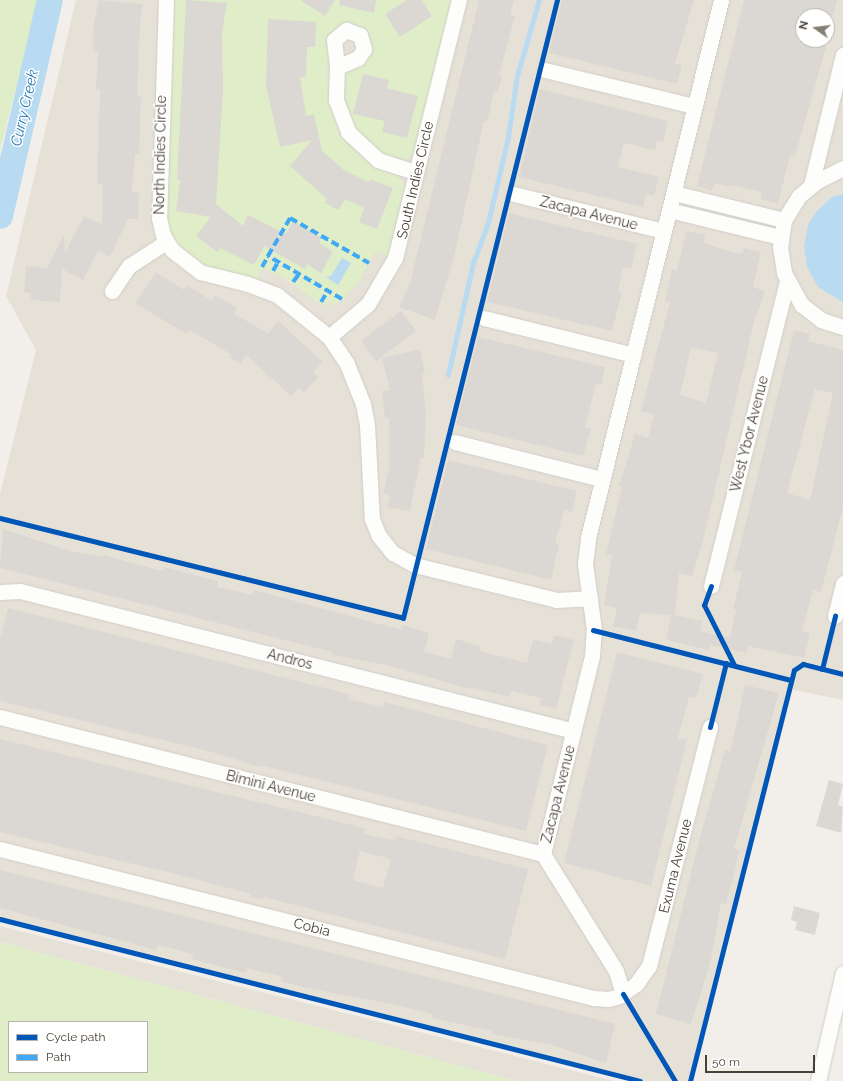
<!DOCTYPE html>
<html>
<head>
<meta charset="utf-8">
<style>
	body { margin:0 }
	#map { position:relative; width:843px; height:1081px; overflow:hidden; background:#f2efea; font-family:Raleway,sans-serif }
	div>[style] { position:absolute }
	[style*='--x'] { left:calc(var(--x)*1px); top:calc(var(--y)*1px); width:calc(var(--w)*1px); rotate:calc(var(--a)*1deg) }
	.residential>* { inset:0; background:#e6e1d7 }
	.green>* { inset:0; background:#dfedc8 }
	.water>* { inset:0; background:#b8dbf2 }
	.stream>* { height:4.5px; margin:-2.25px; padding:0 2.25px; transform-origin:2.25px; border-radius:2.25px; background:#b8dbf2 }
	.river>* { height:26px; margin:-13px; padding:0 13px; transform-origin:13px; border-radius:13px; background:#b8dbf2 }
	.building>* { inset:0; background:#dbd8d3; transform-origin:0 0 }
	.roads { filter:drop-shadow(0 0 1px #d0cdc8) drop-shadow(0 0 1px #d0cdc8) }
	.minor>* { height:15px; margin:-7.5px; padding:0 7.5px; transform-origin:7.5px; border-radius:7.5px; background:#fdfdfc }
	.quiet>* { height:4px; margin-top:-2px; transform-origin:0; background:repeating-linear-gradient(90deg,#3fa9f5 0 8px,transparent 0 12px) }
	.cycleway>* { height:5px; margin:-2.5px; padding:0 2.5px; transform-origin:2.5px; border-radius:2.5px; background:#0057b8 }
	span { translate:-50% -50%; white-space:nowrap; text-align:center; line-height:1.15; -webkit-text-stroke:3px #fff; paint-order:stroke }
	.street-label { font-size:14px; color:#484135 }
	.water-label { font-size:15px; color:#2579b3; font-style:italic }
	.legend { position:absolute; left:8px; top:1021px; width:140px; height:52px; box-sizing:border-box; background:#fff; border:1px solid #b6b3ae; margin:0; padding:5px 7px; list-style:none; font-size:12px; color:#484135 }
	.legend li { display:flex; align-items:center; gap:8px; height:20px }
	.legend b { width:20px; border:1px solid #b6b3ae }
	.north { position:absolute; left:795px; top:8px; width:40px; height:40px; box-sizing:border-box; background:#fff; border:1px solid #b6b3ae; border-radius:50%; rotate:284deg; font-size:11px; font-weight:700; line-height:16px; text-align:center; color:#484135 }
	.north::after { content:''; display:block; margin:auto; width:14px; height:18px; background:#847e74; clip-path:polygon(50% 0,100% 100%,50% 72%,0 100%) }
	.scale { position:absolute; left:705px; top:1055px; width:110px; height:18px; box-sizing:border-box; border:2px solid #484135; border-top:0; padding-left:5px; font-size:12px; line-height:14px; white-space:nowrap; color:#484135; -webkit-text-stroke:3px #fff; paint-order:stroke }
</style>
</head>
<body>
<div id="map">
	<div class="residential">
		<div style="clip-path:polygon(evenodd,76px 0,843px 0,843px 700px,789px 689px,690px 1081px,640px 1081px,0 919px,0 494px,36px 350px,6px 296px,76px 0,803px 16px,827px 16px,827px 40px,803px 40px,803px 16px)"></div>
		<div style="clip-path:polygon(0 926px,614px 1081px,516px 1081px,0 942px)"></div>
	</div>
	<div class="green">
		<div style="clip-path:polygon(0 0,38px 0,0 151px)"></div>
		<div style="clip-path:polygon(172px 0,452px 0,413px 154px,406px 160px,376px 151px,357px 134px,342px 101px,343px 73px,356px 65px,362px 30px,329px 49px,330px 106px,340px 133px,364px 159px,397px 174px,405px 185px,388px 256px,375px 252px,357px 285px,335px 306px,330px 302px,324px 306px,284px 278px,261px 268px,257px 280px,205px 268px,174px 242px,165px 223px)"></div>
		<div style="clip-path:polygon(evenodd,0 942px,178px 990px,516px 1081px,0 1081px,0 942px,9px 1022px,147px 1022px,147px 1072px,9px 1072px,9px 1022px)"></div>
	</div>
	<div class="water">
		<div style="clip-path:polygon(843px 194px,843px 302px,818px 287px,807px 267px,804px 246px,808px 225px,816px 212px,832px 197px)"></div>
		<div style="clip-path:polygon(342px 258px,351px 263px,338px 285px,326px 277px,331px 276px)"></div>
	</div>
	<div class="stream">
		<div style="--x:448;--y:375;--w:115;--a:-77.4"></div>
		<div style="--x:473;--y:263;--w:43;--a:-69.4"></div>
		<div style="--x:488;--y:223;--w:88;--a:-76.9"></div>
		<div style="--x:508;--y:137;--w:62;--a:-81.6"></div>
		<div style="--x:517;--y:76;--w:79;--a:-73.9"></div>
	</div>
	<div class="river">
		<div style="--x:0;--y:216;--w:222;--a:-77"></div>
	</div>
	<div class="building">
		<div style="clip-path:polygon(99px 0,143px 4px,140px 23px,137px 96px,141px 96px,139px 154px,135px 154px,132px 192px,139px 193px,138px 219px,128px 219px,110px 257px,98px 251px,83px 280px,62px 269px,60px 302px,31px 300px,31px 293px,24px 292px,26px 266px,47px 268px,64px 234px,65px 252px,84px 216px,102px 224px,103px 184px,97px 184px,100px 89px,96px 89px,98px 51px,93px 51px,93px 27px)"></div>
		<div style="clip-path:polygon(186px 0,227px 3px,222px 32px,223px 89px,216px 204px,243px 226px,248px 215px,286px 234px,293px 221px,322px 238px,319px 243px,333px 252px,321px 273px,307px 264px,305px 269px,264px 246px,254px 265px,220px 248px,217px 252px,196px 236px,211px 217px,176px 211px,180px 180px,177px 180px)"></div>
		<div style="clip-path:polygon(300px 0,335px 0,325px 16px)"></div>
		<div style="clip-path:polygon(340px 0,376px 0,374px 13px,339px 5px)"></div>
		<div style="clip-path:polygon(407px 0,422px 0,432px 16px,400px 37px,385px 14px)"></div>
		<div style="clip-path:polygon(479px 0,514px 0,510px 15px,515px 16px,499px 75px,502px 76px,498px 92px,494px 91px,487px 122px,484px 121px,454px 257px,435px 320px,399px 307px,410px 283px)"></div>
		<div style="clip-path:polygon(562px 0,694px 0,675px 64px,682px 65px,677px 84px,549px 53px)"></div>
		<div style="clip-path:polygon(744px 0,837px 0,833px 16px,803px 13px,803px 40px,828px 40px,795px 156px,790px 155px,778px 204px,760px 199px,762px 192px,731px 185px,730px 187px,714px 183px,712px 191px,697px 186px)"></div>
		<div style="clip-path:polygon(268px 19px,316px 22px,315px 47px,307px 47px,306px 77px,300px 77px,306px 116px,314px 114px,322px 151px,344px 170px,369px 182px,370px 179px,393px 188px,377px 229px,359px 222px,364px 208px,345px 199px,339px 210px,325px 203px,327px 199px,290px 166px,312px 140px,280px 147px,266px 86px)"></div>
		<div style="clip-path:polygon(363px 74px,389px 80px,387px 88px,418px 96px,407px 138px,382px 132px,385px 121px,353px 114px)"></div>
		<div style="clip-path:polygon(540px 89px,668px 121px,663px 142px,657px 141px,655px 150px,624px 143px,618px 167px,659px 177px,654px 196px,646px 194px,643px 207px,519px 177px)"></div>
		<div style="clip-path:polygon(509px 213px,637px 244px,631px 269px,623px 267px,618px 291px,622px 292px,612px 331px,487px 302px)"></div>
		<div style="clip-path:polygon(evenodd,686px 231px,706px 235px,704px 243px,718px 248px,742px 254px,744px 248px,761px 252px,753px 287px,765px 291px,754px 322px,702px 545px,692px 576px,679px 573px,675px 615px,702px 621px,700px 631px,730px 638px,736px 610px,733px 609px,742px 572px,734px 570px,794px 330px,810px 334px,808px 341px,843px 350px,843px 507px,821px 592px,813px 590px,802px 631px,810px 633px,804px 658px,748px 646px,747px 653px,710px 645px,709px 650px,666px 640px,671px 615px,640px 613px,636px 631px,613px 626px,617px 608px,604px 605px,612px 555px,606px 554px,622px 487px,619px 486px,635px 434px,648px 438px,654px 415px,641px 411px,670px 302px,665px 301px,672px 269px,677px 271px,686px 231px,691px 347px,718px 353px,706px 403px,680px 395px,691px 347px,686px 231px,815px 389px,833px 393px,810px 500px,787px 493px,815px 389px)"></div>
		<div style="clip-path:polygon(156px 272px,184px 290px,187px 285px,212px 301px,215px 295px,237px 308px,234px 314px,268px 333px,278px 321px,323px 362px,313px 372px,318px 377px,304px 393px,299px 387px,291px 396px,246px 355px,241px 364px,229px 357px,231px 354px,189px 330px,187px 334px,158px 317px,135px 303px)"></div>
		<div style="left:401px;top:311px;width:25px;height:50px;rotate:53deg"></div>
		<div style="clip-path:polygon(478px 337px,605px 367px,601px 385px,596px 384px,585px 427px,591px 429px,583px 456px,456px 425px)"></div>
		<div style="clip-path:polygon(420px 349px,425px 374px,422px 374px,426px 413px,424px 458px,421px 458px,410px 511px,387px 507px,390px 496px,383px 494px,389px 469px,389px 418px,385px 418px,382px 391px,390px 390px,382px 358px)"></div>
		<div style="clip-path:polygon(448px 460px,577px 491px,572px 512px,564px 510px,555px 543px,559px 544px,551px 580px,426px 549px)"></div>
		<div style="clip-path:polygon(3px 529px,71px 551px,102px 557px,103px 555px,162px 571px,164px 567px,218px 581px,217px 587px,252px 595px,254px 590px,402px 630px,403px 625px,429px 633px,424px 652px,451px 659px,456px 639px,480px 646px,479px 651px,527px 663px,533px 639px,552px 644px,554px 635px,574px 640px,556px 709px,539px 705px,541px 698px,512px 691px,510px 697px,469px 687px,469px 689px,387px 665px,333px 655px,333px 652px,297px 643px,0 568px)"></div>
		<div style="clip-path:polygon(8px 608px,349px 694px,348px 699px,383px 707px,384px 702px,548px 745px,526px 831px,259px 765px,259px 767px,212px 752px,0 701px,0 639px)"></div>
		<div style="clip-path:polygon(617px 652px,703px 674px,696px 698px,689px 697px,678px 738px,687px 740px,651px 886px,564px 863px)"></div>
		<div style="clip-path:polygon(745px 685px,779px 693px,734px 849px,739px 850px,734px 875px,726px 904px,721px 903px,710px 964px,691px 1024px,656px 1014px,699px 841px,725px 750px,730px 752px)"></div>
		<div style="clip-path:polygon(evenodd,0 739px,348px 824px,365px 829px,364px 834px,395px 841px,396px 836px,528px 869px,505px 959px,264px 897px,264px 900px,250px 897px,251px 894px,175px 874px,0 832px,0 739px,360px 851px,391px 859px,383px 888px,353px 880px,360px 851px)"></div>
		<div style="clip-path:polygon(829px 780px,843px 784px,838px 805px,843px 807px,841px 833px,816px 826px)"></div>
		<div style="clip-path:polygon(0 870px,615px 1024px,606px 1063px,552px 1045px,492px 1034px,492px 1031px,432px 1018px,433px 1014px,397px 1005px,306px 988px,281px 981px,283px 977px,247px 968px,246px 973px,222px 967px,192px 959px,193px 954px,158px 945px,156px 950px,0 908px)"></div>
		<div style="clip-path:polygon(794px 906px,820px 913px,815px 935px,795px 930px,797px 922px,791px 920px)"></div>
	</div>
	<div class="roads">
		<div class="minor">
			<div style="--x:166;--y:0;--w:218;--a:91.8"></div>
			<div style="--x:159;--y:218;--w:17;--a:77"></div>
			<div style="--x:163;--y:235;--w:17;--a:59"></div>
			<div style="--x:172;--y:250;--w:36;--a:38"></div>
			<div style="--x:200;--y:272;--w:49;--a:14"></div>
			<div style="--x:248;--y:284;--w:31;--a:21"></div>
			<div style="--x:277;--y:295;--w:67;--a:38.9"></div>
			<div style="--x:329;--y:337;--w:32;--a:56"></div>
			<div style="--x:347;--y:364;--w:43;--a:68.2"></div>
			<div style="--x:363;--y:404;--w:21;--a:79"></div>
			<div style="--x:367;--y:425;--w:94;--a:87"></div>
			<div style="--x:372;--y:519;--w:18;--a:68"></div>
			<div style="--x:379;--y:536;--w:22;--a:51"></div>
			<div style="--x:393;--y:553;--w:25;--a:29"></div>
			<div style="--x:415;--y:565;--w:145;--a:13.9"></div>
			<div style="--x:556;--y:600;--w:34;--a:-3"></div>
			<div style="--x:346;--y:30;--w:15;--a:20"></div>
			<div style="--x:360;--y:35;--w:15;--a:74"></div>
			<div style="--x:364;--y:49;--w:11;--a:124"></div>
			<div style="--x:358;--y:58;--w:23;--a:157"></div>
			<div style="--x:337;--y:67;--w:27;--a:-96"></div>
			<div style="--x:334;--y:40;--w:16;--a:-40"></div>
			<div style="--x:337;--y:67;--w:33;--a:92"></div>
			<div style="--x:336;--y:100;--w:34;--a:69"></div>
			<div style="--x:348;--y:132;--w:41;--a:43"></div>
			<div style="--x:378;--y:160;--w:40;--a:18"></div>
			<div style="--x:545;--y:70;--w:153;--a:13.6"></div>
			<div style="--x:843;--y:168;--w:29;--a:153"></div>
			<div style="--x:817;--y:181;--w:23;--a:140"></div>
			<div style="--x:799;--y:196;--w:28;--a:122"></div>
			<div style="--x:784;--y:220;--w:27;--a:98"></div>
			<div style="--x:780;--y:247;--w:26;--a:81"></div>
			<div style="--x:784;--y:273;--w:37;--a:61"></div>
			<div style="--x:802;--y:305;--w:24;--a:38"></div>
			<div style="--x:821;--y:320;--w:23;--a:18"></div>
			<div style="--x:811;--y:185;--w:134;--a:-76.2"></div>
			<div style="--x:674;--y:193;--w:113;--a:13.8"></div>
			<div style="--x:514;--y:194;--w:154;--a:13.9"></div>
			<div style="--x:669;--y:210;--w:114;--a:13.7"></div>
			<div style="--x:112;--y:291;--w:30;--a:-56"></div>
			<div style="--x:129;--y:266;--w:44;--a:-33"></div>
			<div style="--x:484;--y:318;--w:154;--a:13.9"></div>
			<div style="--x:329;--y:337;--w:51;--a:-40.2"></div>
			<div style="--x:368;--y:304;--w:53;--a:-59.6"></div>
			<div style="--x:395;--y:258;--w:266;--a:-76.1"></div>
			<div style="--x:455;--y:442;--w:151;--a:14.2"></div>
			<div style="--x:711;--y:586;--w:313;--a:-76"></div>
			<div style="--x:0;--y:592;--w:20;--a:-3"></div>
			<div style="--x:20;--y:591;--w:571;--a:14.18"></div>
			<div style="--x:835;--y:616;--w:34;--a:-76"></div>
			<div style="--x:0;--y:717;--w:560;--a:14.16"></div>
			<div style="--x:0;--y:849;--w:611;--a:14.1"></div>
			<div style="--x:593;--y:998;--w:15;--a:4"></div>
			<div style="--x:608;--y:999;--w:11;--a:-15"></div>
			<div style="--x:619;--y:996;--w:21;--a:-35"></div>
			<div style="--x:636;--y:984;--w:22;--a:-54"></div>
			<div style="--x:649;--y:966;--w:247;--a:-75.7"></div>
			<div style="--x:623;--y:994;--w:24;--a:-107"></div>
			<div style="--x:616;--y:971;--w:138;--a:-122"></div>
			<div style="--x:543;--y:854;--w:204;--a:-76.1"></div>
			<div style="--x:592;--y:656;--w:27;--a:-86"></div>
			<div style="--x:594;--y:629;--w:66;--a:-97.9"></div>
			<div style="--x:585;--y:564;--w:26;--a:-83"></div>
			<div style="--x:588;--y:538;--w:554;--a:-76.11"></div>
			<div style="--x:818;--y:1081;--w:111;--a:-77"></div>
		</div>
	</div>
	<div class="quiet">
		<div style="--x:262;--y:267;--w:13;--a:-61"></div>
		<div style="--x:273;--y:271;--w:10;--a:-61"></div>
		<div style="--x:293;--y:282;--w:10;--a:-53"></div>
		<div style="--x:342;--y:299;--w:86;--a:-149.8"></div>
		<div style="--x:268;--y:256;--w:44;--a:-59.9"></div>
		<div style="--x:290;--y:218;--w:91;--a:29.7"></div>
		<div style="--x:321;--y:302;--w:13;--a:-58"></div>
	</div>
	<div class="cycleway">
		<div style="--x:0;--y:518;--w:415;--a:13.9"></div>
		<div style="--x:403;--y:618;--w:637;--a:-76.01"></div>
		<div style="--x:711;--y:586;--w:20;--a:110"></div>
		<div style="--x:704;--y:605;--w:67;--a:63.4"></div>
		<div style="--x:593;--y:630;--w:204;--a:14.2"></div>
		<div style="--x:822;--y:669;--w:55;--a:-76.2"></div>
		<div style="--x:710;--y:727;--w:66;--a:-76"></div>
		<div style="--x:0;--y:919;--w:660;--a:14.2"></div>
		<div style="--x:623;--y:994;--w:101;--a:59.1"></div>
		<div style="--x:690;--y:1081;--w:424;--a:-75.8"></div>
		<div style="--x:794;--y:670;--w:11;--a:-34"></div>
		<div style="--x:803;--y:664;--w:41;--a:14"></div>
	</div>
	<div class="street-label">
		<span style="left:160px;top:155px;rotate:-89deg">North Indies Circle</span>
		<span style="left:415px;top:180px;rotate:-77deg">South Indies Circle</span>
		<span style="left:589px;top:213px;rotate:14deg">Zacapa Avenue</span>
		<span style="left:749px;top:434px;rotate:-76deg">West Ybor Avenue</span>
		<span style="left:290px;top:659px;rotate:14deg">Andros</span>
		<span style="left:271px;top:786px;rotate:14deg">Bimini Avenue</span>
		<span style="left:558px;top:794px;rotate:-76deg">Zacapa Avenue</span>
		<span style="left:675px;top:866px;rotate:-76deg">Exuma Avenue</span>
		<span style="left:312px;top:927px;rotate:14deg">Cobia</span>
	</div>
	<div class="water-label">
		<span style="left:25px;top:108px;rotate:-77deg">Curry Creek</span>
	</div>
	<ul class="legend">
	<li><b style="height:5px;background:#0057b8"></b>Cycle path</li>
	<li><b style="height:5px;background:#3fa9f5"></b>Path</li>
	</ul>
	<div class="north">N</div>
	<div class="scale">50 m</div>
</div>
</body>
</html>
